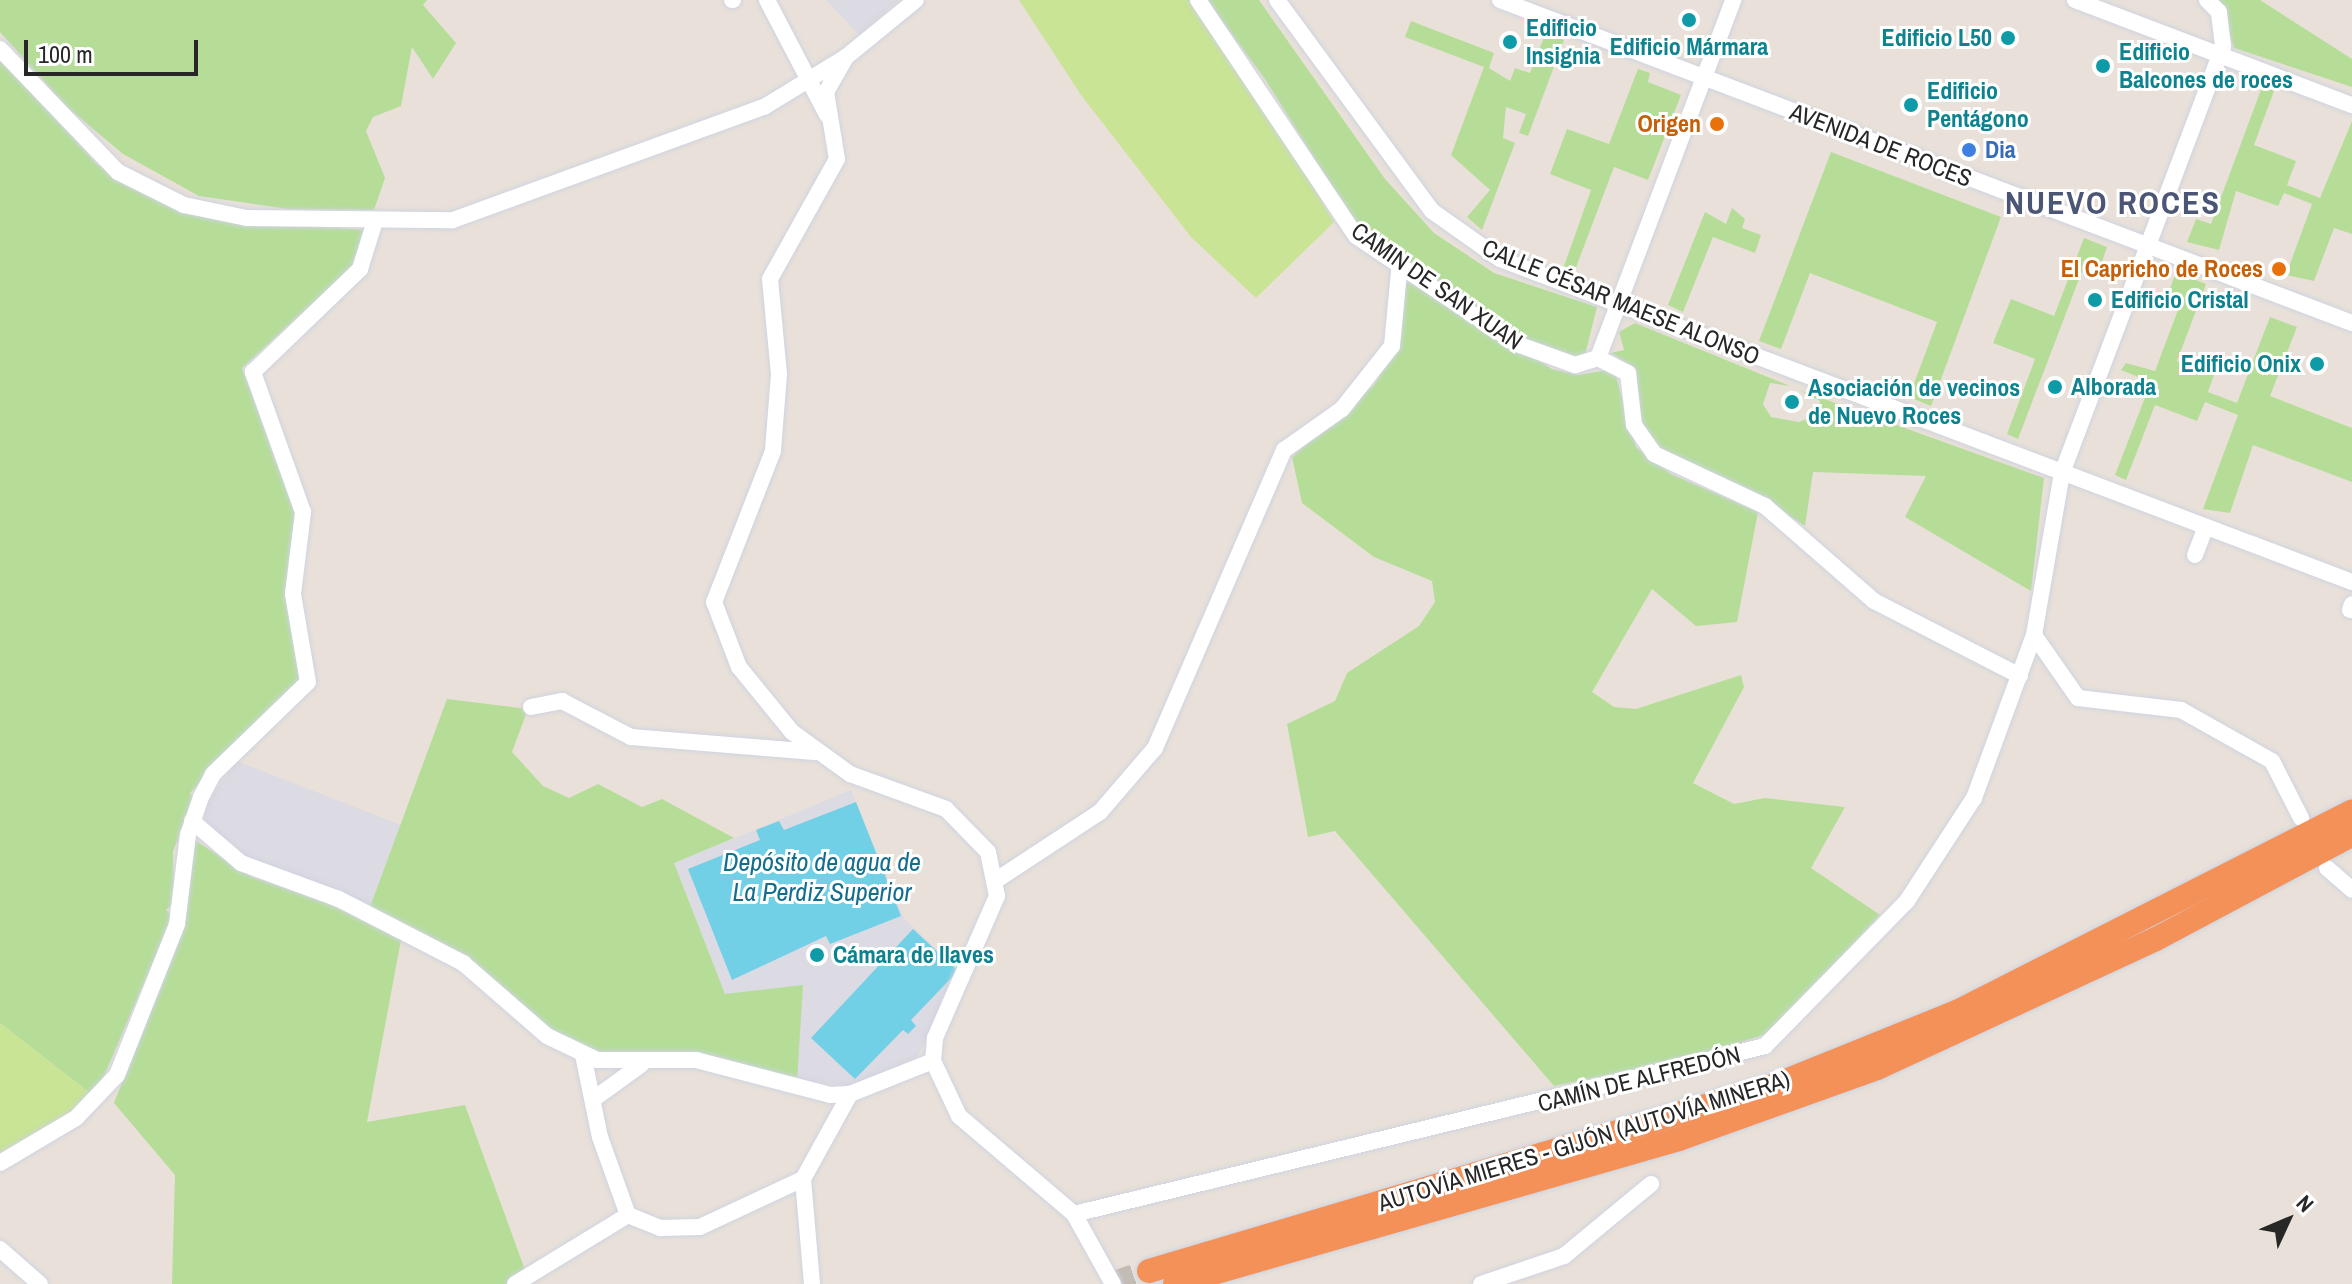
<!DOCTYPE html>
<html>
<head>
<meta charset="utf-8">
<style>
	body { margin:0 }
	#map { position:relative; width:2352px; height:1284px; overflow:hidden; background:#e9e1d9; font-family:"Archivo Narrow",sans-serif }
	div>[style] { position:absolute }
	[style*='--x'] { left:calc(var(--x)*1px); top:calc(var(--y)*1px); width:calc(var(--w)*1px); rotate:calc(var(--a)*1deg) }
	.industrial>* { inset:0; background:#dcdae2 }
	.green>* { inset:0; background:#b5dd98 }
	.pitch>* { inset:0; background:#c8e494 }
	.water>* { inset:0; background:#71d0e6 }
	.highway-tunnel>* { height:24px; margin-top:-12px; transform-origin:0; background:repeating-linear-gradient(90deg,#c2bcb5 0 24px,transparent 0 36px) }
	.roads { filter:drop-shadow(0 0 2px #cfd3e0) drop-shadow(0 0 2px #cfd3e0) }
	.minor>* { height:16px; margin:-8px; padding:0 8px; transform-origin:8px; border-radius:8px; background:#fff }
	.highway>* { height:24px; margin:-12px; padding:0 12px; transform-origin:12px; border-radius:12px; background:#f49159 }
	.dots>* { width:22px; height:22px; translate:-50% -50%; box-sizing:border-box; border:4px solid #fff; border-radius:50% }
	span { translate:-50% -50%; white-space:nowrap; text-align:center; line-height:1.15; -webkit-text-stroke:6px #fff; paint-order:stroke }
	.culture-label { font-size:24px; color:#0d838f; font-weight:700 }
	.left { translate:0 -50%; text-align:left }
	.right { translate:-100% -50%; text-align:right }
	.food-label { font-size:24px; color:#c56008; font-weight:700 }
	.street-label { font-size:24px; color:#272727 }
	.shop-label { font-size:24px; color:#366cbe; font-weight:700 }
	.water-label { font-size:26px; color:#156d8e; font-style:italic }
	.district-label { font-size:32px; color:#4b5575; font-weight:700; letter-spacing:2px }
	.north { position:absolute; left:2248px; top:1180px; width:80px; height:80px; -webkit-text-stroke:6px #fff; paint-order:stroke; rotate:46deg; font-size:22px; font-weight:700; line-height:32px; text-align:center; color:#272727 }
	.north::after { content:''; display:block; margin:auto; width:28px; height:36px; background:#272727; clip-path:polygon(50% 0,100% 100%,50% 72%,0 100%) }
	.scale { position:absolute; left:24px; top:40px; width:174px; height:36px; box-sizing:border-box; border:4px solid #272727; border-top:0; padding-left:10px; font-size:24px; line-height:28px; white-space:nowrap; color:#272727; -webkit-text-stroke:6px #fff; paint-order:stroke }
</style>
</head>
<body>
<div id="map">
	<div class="industrial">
		<div style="clip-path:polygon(826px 0,898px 0,859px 35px)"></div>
		<div style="clip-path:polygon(237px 761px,401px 825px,370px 907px,250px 862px,208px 828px,203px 809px)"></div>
		<div style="clip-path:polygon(851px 790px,904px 918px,960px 972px,917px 1057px,855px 1086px,797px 1081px,725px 994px,674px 863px)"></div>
	</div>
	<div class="green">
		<div style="clip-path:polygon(0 0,427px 0,423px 5px,456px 43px,433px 79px,412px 47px,401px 106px,373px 117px,366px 131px,385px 178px,374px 210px,288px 209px,199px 196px,123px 154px,67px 107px,0 32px)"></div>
		<div style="clip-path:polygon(1206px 0,1259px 0,1385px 179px,1434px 233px,1494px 273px,1597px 307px,1584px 359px,1557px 357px,1499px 325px,1359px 231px,1265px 79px)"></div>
		<div style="clip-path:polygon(2218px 0,2260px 0,2352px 59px,2352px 87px,2234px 48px)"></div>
		<div style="clip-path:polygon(1411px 21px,1494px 53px,1489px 68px,1510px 81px,1515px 68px,1530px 73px,1546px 32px,1564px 40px,1528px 136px,1519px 133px,1526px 114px,1506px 107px,1503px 138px,1515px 143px,1482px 230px,1467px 217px,1490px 190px,1451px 155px,1484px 67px,1405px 37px)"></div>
		<div style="clip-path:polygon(0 60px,98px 165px,172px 207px,225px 221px,367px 230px,354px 265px,242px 368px,298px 522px,303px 678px,190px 793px,195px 800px,173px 851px,174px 903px,166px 910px,173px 916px,95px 1097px,0 1023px)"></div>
		<div style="clip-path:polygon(1638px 69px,1650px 73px,1648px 82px,1681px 95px,1648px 180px,1614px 167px,1575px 270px,1564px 266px,1591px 190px,1550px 174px,1567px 129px,1609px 144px)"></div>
		<div style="clip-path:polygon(2262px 87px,2274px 91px,2254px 145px,2296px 161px,2287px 185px,2320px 198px,2352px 121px,2352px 234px,2334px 228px,2314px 281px,2286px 275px,2312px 204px,2284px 193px,2278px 206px,2236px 191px,2219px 250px,2187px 242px,2196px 219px,2211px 224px)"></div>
		<div style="clip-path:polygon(1831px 152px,2001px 217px,1931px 406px,1909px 397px,1937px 322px,1810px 273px,1781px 349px,1759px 341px)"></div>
		<div style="clip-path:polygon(1732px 208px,1745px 219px,1742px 228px,1761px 235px,1755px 253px,1713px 237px,1683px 312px,1668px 305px,1705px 212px,1726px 224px)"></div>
		<div style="clip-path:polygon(2084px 238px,2107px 247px,2099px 271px,2084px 266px,2018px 439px,2007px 434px,2035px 359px,1993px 343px,2011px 299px,2054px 316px)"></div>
		<div style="clip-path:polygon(2176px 272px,2206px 284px,2177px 361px,2214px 375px,2208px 392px,2237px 403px,2270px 317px,2297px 327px,2270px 396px,2352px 428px,2352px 482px,2253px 445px,2230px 513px,2203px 509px,2238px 415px,2205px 402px,2197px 421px,2155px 405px,2126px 480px,2115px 475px,2151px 382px,2121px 370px,2126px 363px,2155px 371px,2181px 302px,2167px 297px)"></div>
		<div style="clip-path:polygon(1412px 280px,1552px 369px,1578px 375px,1614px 369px,1636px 447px,1671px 474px,1758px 512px,1737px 622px,1696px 626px,1652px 589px,1592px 692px,1614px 707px,1636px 709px,1741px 675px,1744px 687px,1693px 783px,1734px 804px,1765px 798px,1845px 807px,1811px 868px,1880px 915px,1769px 1033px,1700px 1056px,1554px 1086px,1335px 831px,1308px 837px,1287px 724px,1335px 701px,1347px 673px,1419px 626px,1435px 602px,1432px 581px,1374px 557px,1302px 503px,1292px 457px,1374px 385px,1396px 349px,1406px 283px)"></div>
		<div style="clip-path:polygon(1635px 323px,1790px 386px,1770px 383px,1763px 404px,1771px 417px,1799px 422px,1817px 415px,1820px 401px,1799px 390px,2044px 478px,2031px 591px,1905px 517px,1926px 476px,1813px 472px,1805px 526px,1752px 492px,1664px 453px,1642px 430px,1630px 365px,1611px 353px,1624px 350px,1619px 332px)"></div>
		<div style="clip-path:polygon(447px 699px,528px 709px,512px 752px,543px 786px,569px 798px,598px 784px,642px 807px,662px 799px,734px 838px,674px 863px,725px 994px,803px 985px,797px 1081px,602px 1054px,548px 1030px,370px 907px)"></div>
		<div style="clip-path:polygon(193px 839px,252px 877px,325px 902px,401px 940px,367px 1122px,465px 1105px,525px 1270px,507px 1284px,172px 1284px,175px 1175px,114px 1103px,163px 979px)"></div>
	</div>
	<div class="pitch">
		<div style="clip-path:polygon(1019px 0,1190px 0,1244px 69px,1334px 222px,1256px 298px,1191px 237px,1081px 95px)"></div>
		<div style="clip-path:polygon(0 1023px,95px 1097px,0 1158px)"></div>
	</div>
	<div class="water">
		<div style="clip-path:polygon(856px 802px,901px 916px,830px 944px,826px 936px,732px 980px,688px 869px,760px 840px,756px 830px,779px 821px,784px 830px)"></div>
		<div style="clip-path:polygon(913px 929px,958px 971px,911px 1020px,916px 1026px,908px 1034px,903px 1030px,855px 1079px,811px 1038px)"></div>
	</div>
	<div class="highway-tunnel">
		<div style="--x:1111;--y:1284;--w:40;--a:-18.9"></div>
	</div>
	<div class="roads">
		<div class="minor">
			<div style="--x:732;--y:0;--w:1;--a:0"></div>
			<div style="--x:767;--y:0;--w:130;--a:62.4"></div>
			<div style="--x:1198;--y:0;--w:284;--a:56.2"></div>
			<div style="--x:1356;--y:236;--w:194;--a:33.9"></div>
			<div style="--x:1517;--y:344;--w:62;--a:19.9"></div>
			<div style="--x:1575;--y:365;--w:24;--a:-17"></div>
			<div style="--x:1277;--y:0;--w:262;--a:53.7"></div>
			<div style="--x:1432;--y:211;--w:83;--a:35.2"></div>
			<div style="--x:1500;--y:259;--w:911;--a:20.76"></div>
			<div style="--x:1500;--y:0;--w:911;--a:20.76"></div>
			<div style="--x:2075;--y:0;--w:296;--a:20.8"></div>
			<div style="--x:0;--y:49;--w:170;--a:46.2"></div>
			<div style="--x:118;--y:172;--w:74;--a:26.6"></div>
			<div style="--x:184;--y:205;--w:64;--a:11.7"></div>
			<div style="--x:247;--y:218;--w:206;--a:0.6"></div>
			<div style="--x:453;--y:220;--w:331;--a:-20"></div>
			<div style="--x:764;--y:107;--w:96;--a:-31.4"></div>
			<div style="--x:846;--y:57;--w:90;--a:-39.2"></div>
			<div style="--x:846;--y:57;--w:40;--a:119.7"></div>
			<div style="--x:826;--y:92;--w:68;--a:80.7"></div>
			<div style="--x:837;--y:159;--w:137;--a:119.2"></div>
			<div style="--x:770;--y:279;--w:95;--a:84.6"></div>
			<div style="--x:779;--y:374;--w:77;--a:94.5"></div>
			<div style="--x:773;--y:451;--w:162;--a:111.3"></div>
			<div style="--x:714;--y:602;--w:70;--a:69"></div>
			<div style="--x:739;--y:667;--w:84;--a:50.8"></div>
			<div style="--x:792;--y:732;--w:72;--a:35.9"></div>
			<div style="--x:850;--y:774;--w:102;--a:20"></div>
			<div style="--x:946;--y:809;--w:60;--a:45.7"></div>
			<div style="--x:988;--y:852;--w:45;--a:78.4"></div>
			<div style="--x:997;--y:896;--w:155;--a:113.6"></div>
			<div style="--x:935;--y:1038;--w:23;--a:95"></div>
			<div style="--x:933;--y:1061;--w:61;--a:64.7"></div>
			<div style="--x:959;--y:1116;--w:151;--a:40.4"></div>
			<div style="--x:1074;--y:1214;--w:80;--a:60.9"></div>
			<div style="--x:1598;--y:358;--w:34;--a:27"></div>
			<div style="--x:1628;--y:373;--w:52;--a:83.4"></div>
			<div style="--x:1634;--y:425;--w:35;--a:55"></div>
			<div style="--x:1654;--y:454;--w:123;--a:25.1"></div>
			<div style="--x:1765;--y:506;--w:145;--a:41.1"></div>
			<div style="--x:1874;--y:601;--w:164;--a:27.2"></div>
			<div style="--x:1598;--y:358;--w:383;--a:-69.3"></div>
			<div style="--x:2195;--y:555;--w:30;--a:-69"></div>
			<div style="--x:2350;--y:610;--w:6;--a:-72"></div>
			<div style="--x:2034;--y:635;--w:77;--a:55.1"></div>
			<div style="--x:2078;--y:698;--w:104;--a:6.6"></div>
			<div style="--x:2181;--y:710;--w:104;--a:29.3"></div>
			<div style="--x:2272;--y:761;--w:64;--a:63"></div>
			<div style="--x:531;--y:707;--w:32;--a:-11"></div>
			<div style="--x:562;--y:701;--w:78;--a:27.6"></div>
			<div style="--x:631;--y:737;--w:184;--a:4.7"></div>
			<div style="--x:192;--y:821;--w:65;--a:40.6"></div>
			<div style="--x:241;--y:863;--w:104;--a:20.2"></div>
			<div style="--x:339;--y:899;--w:140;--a:27.3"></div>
			<div style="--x:463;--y:963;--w:111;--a:41"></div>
			<div style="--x:547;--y:1036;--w:55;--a:25.6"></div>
			<div style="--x:597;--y:1060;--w:99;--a:0"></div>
			<div style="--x:696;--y:1060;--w:138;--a:14.6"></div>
			<div style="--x:830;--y:1095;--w:20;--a:-3"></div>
			<div style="--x:850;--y:1094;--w:89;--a:-21.7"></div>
			<div style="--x:2327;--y:868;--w:33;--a:41"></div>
			<div style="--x:998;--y:879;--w:122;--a:-33.3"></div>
			<div style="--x:1100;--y:812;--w:84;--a:-49.3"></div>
			<div style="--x:1155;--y:748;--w:325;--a:-66.6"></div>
			<div style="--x:1284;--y:450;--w:71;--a:-35.3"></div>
			<div style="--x:1342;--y:409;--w:80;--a:-51.6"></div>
			<div style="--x:1392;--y:346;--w:84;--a:-84.6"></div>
			<div style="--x:583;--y:1055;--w:84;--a:78.3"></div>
			<div style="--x:600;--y:1137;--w:83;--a:70.3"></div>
			<div style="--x:595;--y:1098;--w:58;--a:-35.9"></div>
			<div style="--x:0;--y:1163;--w:88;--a:-30.6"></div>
			<div style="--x:76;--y:1118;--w:59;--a:-46.4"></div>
			<div style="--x:117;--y:1075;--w:162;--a:-68.3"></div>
			<div style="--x:177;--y:924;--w:90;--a:-83"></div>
			<div style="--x:188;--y:835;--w:40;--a:-71.1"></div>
			<div style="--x:201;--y:797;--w:26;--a:-62"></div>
			<div style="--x:213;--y:774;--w:132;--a:-44.1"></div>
			<div style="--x:308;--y:682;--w:89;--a:-99.7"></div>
			<div style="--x:293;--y:594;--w:83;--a:-83"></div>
			<div style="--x:303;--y:512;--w:149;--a:-109.7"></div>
			<div style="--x:253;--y:372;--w:149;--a:-43.9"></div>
			<div style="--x:360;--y:269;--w:47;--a:-72.7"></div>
			<div style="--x:1074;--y:1214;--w:711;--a:-13.66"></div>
			<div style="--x:1765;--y:1046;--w:203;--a:-45.6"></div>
			<div style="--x:1907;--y:901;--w:123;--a:-57"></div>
			<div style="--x:1974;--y:798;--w:174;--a:-69.8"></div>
			<div style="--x:2034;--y:635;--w:164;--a:-80.2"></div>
			<div style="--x:2062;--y:473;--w:456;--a:-69.3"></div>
			<div style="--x:2223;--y:46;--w:34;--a:-97"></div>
			<div style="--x:2219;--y:12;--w:17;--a:-135"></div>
			<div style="--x:0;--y:1249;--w:53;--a:41.2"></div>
			<div style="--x:515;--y:1284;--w:132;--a:-31.4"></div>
			<div style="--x:628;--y:1215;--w:35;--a:22"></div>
			<div style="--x:660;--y:1228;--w:40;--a:-1.4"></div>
			<div style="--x:700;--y:1227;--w:114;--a:-25"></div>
			<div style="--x:812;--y:1284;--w:105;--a:-94.9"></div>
			<div style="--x:803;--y:1179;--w:97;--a:-61.1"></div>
			<div style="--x:1481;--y:1284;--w:88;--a:-18.6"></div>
			<div style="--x:1564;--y:1256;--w:113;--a:-39.6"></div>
		</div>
		<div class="highway">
			<div style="--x:1149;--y:1271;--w:654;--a:-16.52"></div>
			<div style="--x:1776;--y:1085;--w:195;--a:-22"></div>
			<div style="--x:1957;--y:1012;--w:443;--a:-26.9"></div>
			<div style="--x:1175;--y:1284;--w:524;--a:-16.05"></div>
			<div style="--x:1679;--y:1139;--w:210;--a:-19.7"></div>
			<div style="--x:1877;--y:1068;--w:307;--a:-24.8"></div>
			<div style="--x:2156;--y:939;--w:222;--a:-28"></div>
		</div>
	</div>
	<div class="dots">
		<div style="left:1689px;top:20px;background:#0f9aa8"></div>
		<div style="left:2008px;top:38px;background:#0f9aa8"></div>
		<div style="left:1510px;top:42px;background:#0f9aa8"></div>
		<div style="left:2103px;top:66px;background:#0f9aa8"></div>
		<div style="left:1911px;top:105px;background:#0f9aa8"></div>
		<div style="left:1717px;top:124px;background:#e8710a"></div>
		<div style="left:1969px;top:150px;background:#3f7fe0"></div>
		<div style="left:2279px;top:269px;background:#e8710a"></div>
		<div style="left:2095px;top:300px;background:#0f9aa8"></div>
		<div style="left:2317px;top:364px;background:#0f9aa8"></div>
		<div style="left:2055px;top:387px;background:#0f9aa8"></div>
		<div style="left:1792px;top:402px;background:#0f9aa8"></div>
		<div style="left:817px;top:955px;background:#0f9aa8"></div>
	</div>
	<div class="culture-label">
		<span class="left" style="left:1526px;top:42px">Edificio<br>Insignia</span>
		<span class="right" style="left:1992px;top:38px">Edificio L50</span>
		<span style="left:1689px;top:47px">Edificio Mármara</span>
		<span class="left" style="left:2119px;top:66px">Edificio<br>Balcones de roces</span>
		<span class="left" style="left:1927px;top:105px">Edificio<br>Pentágono</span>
		<span class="left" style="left:2111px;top:300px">Edificio Cristal</span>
		<span class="right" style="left:2301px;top:364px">Edificio Onix</span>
		<span class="left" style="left:2071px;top:387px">Alborada</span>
		<span class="left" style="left:1808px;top:402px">Asociación de vecinos<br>de Nuevo Roces</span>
		<span class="left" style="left:833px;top:955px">Cámara de llaves</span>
	</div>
	<div class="food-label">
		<span class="right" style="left:1701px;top:124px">Origen</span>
		<span class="right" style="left:2263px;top:269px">El Capricho de Roces</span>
	</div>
	<div class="street-label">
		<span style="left:1881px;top:145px;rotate:21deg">AVENIDA DE ROCES</span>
		<span style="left:1437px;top:286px;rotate:35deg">CAMIN DE SAN XUAN</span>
		<span style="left:1621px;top:302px;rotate:22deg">CALLE CÉSAR MAESE ALONSO</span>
		<span style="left:1639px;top:1079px;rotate:-14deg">CAMÍN DE ALFREDÓN</span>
		<span style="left:1584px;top:1141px;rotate:-17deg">AUTOVÍA MIERES - GIJÓN (AUTOVÍA MINERA)</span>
	</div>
	<div class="shop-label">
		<span class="left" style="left:1985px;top:150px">Dia</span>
	</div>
	<div class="water-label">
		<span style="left:822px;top:877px">Depósito de agua de<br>La Perdiz Superior</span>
	</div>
	<div class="district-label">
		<span style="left:2113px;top:203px">NUEVO ROCES</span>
	</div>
	<div class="north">N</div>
	<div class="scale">100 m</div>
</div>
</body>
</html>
